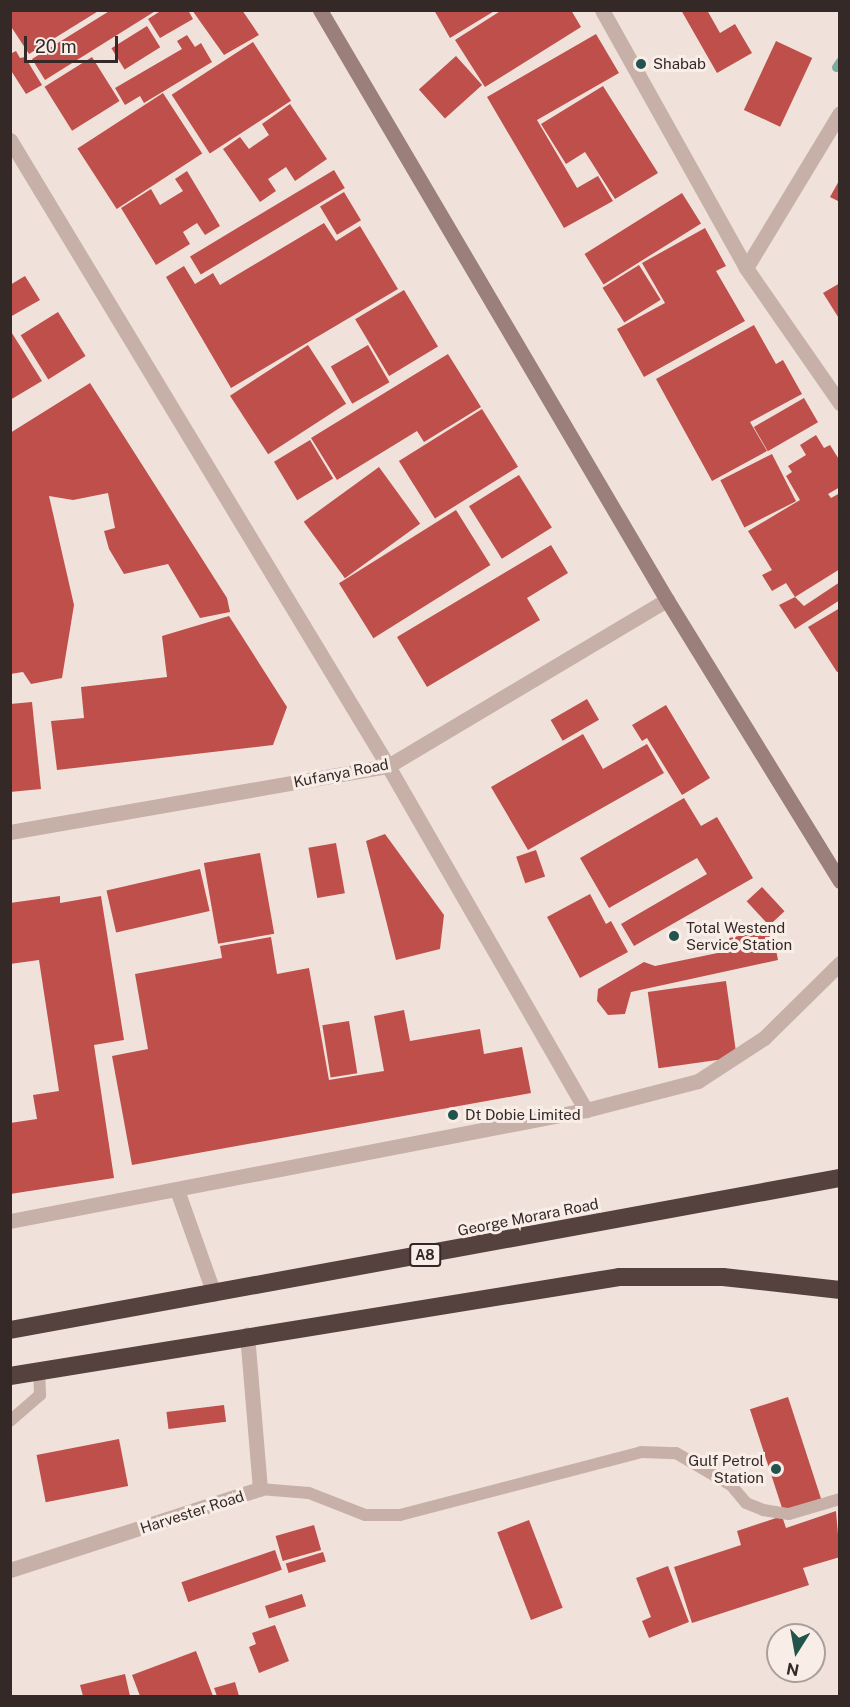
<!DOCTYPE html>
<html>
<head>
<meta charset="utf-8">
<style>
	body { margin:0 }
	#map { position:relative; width:850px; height:1707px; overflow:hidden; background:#f0e2db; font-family:"Public Sans",sans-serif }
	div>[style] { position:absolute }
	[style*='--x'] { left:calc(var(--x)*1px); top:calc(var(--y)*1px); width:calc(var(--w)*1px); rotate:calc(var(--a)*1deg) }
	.stream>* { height:9px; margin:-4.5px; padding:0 4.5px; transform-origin:4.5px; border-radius:4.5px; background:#7caba4 }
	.building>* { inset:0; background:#be4f4b; transform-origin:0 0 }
	.lane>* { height:12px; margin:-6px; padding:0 6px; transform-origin:6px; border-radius:6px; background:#c7b0a8 }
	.street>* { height:15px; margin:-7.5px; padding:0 7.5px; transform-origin:7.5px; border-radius:7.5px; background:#c7b0a8 }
	.secondary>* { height:15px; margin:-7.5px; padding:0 7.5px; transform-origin:7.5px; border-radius:7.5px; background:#9b7f7a }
	.highway>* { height:18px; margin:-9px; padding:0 9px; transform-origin:9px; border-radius:9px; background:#55423f }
	.dots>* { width:16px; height:16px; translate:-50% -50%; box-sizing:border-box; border:3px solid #f8ede7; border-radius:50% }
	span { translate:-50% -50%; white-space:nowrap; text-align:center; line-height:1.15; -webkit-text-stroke:6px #f8ede7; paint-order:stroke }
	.shield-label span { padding:2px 4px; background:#f8ede7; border:2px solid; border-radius:4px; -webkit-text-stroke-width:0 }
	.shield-label { font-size:14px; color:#352928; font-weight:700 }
	.poi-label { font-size:15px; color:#352928 }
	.left { translate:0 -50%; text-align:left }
	.right { translate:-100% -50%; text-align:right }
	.street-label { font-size:15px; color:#352928 }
	.frame { position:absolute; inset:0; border:12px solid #352928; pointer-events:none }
	.north { position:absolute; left:766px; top:1623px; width:60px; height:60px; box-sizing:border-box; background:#f8ede7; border:2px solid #aa9f9b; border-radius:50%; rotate:191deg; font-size:16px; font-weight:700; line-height:24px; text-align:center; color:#352928 }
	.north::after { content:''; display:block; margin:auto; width:21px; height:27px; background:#20544c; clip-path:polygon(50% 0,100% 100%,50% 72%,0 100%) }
	.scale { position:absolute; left:24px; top:36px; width:94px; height:27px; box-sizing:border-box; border:3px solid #352928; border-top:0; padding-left:8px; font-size:18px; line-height:21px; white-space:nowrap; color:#352928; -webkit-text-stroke:4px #f8ede7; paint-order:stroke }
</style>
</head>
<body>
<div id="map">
	<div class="stream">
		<div style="--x:836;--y:67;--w:7;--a:-56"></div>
	</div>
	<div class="building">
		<div style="clip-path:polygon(10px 10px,100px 10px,29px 54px,10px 25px)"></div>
		<div style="clip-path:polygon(111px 10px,157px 10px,45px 80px,32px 59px)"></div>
		<div style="clip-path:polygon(162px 10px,188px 10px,193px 19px,160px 38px,148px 19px)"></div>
		<div style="clip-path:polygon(192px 10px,242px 10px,259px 35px,224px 55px)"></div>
		<div style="clip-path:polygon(434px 10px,496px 10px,450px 38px)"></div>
		<div style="clip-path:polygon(502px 10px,571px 10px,581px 27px,485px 87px,455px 40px)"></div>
		<div style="clip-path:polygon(681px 10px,707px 10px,720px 33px,735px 24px,752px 53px,717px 73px)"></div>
		<div style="left:147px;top:26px;width:25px;height:42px;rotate:58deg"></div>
		<div style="clip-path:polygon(596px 34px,619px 73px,537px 120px,577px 188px,598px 176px,613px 201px,564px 228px,487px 97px)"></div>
		<div style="clip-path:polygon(187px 35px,195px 47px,201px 43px,212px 62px,144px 103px,140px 96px,125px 105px,115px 88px,182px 49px,177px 41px)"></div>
		<div style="left:776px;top:41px;width:40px;height:76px;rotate:25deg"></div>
		<div style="left:253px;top:42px;width:70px;height:97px;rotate:57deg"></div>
		<div style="clip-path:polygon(16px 51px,20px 58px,25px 57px,42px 85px,26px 94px,10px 69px,10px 54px)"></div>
		<div style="left:456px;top:56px;width:39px;height:50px;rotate:48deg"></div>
		<div style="left:92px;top:57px;width:52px;height:56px;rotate:58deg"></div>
		<div style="clip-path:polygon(603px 86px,658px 173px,615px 199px,585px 152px,566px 164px,541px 124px)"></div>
		<div style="left:163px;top:93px;width:72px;height:102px;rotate:57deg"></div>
		<div style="clip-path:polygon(290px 104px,327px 159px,295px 181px,286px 167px,268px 179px,276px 191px,260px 202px,223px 149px,240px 137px,249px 149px,269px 135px,262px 124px)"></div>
		<div style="left:334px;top:170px;width:21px;height:168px;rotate:59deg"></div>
		<div style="clip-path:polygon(187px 171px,220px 226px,205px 235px,197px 223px,183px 232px,190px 244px,156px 265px,121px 208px,151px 189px,160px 205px,183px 191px,175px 179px)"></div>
		<div style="clip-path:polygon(840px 179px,840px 202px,830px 197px)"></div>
		<div style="left:344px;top:192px;width:33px;height:28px;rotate:59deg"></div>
		<div style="left:682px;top:193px;width:36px;height:115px;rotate:58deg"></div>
		<div style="clip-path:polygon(324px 223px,336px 241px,360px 226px,398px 289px,231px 388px,166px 277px,184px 266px,195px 284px,213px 273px,220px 285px)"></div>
		<div style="clip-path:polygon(705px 228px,726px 266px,716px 271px,745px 321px,644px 377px,617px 329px,665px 303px,642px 263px)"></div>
		<div style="left:639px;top:265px;width:41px;height:43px;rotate:58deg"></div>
		<div style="clip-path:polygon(25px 276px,40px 300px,10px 317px,10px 285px)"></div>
		<div style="clip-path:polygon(840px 283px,840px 320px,823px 293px)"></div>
		<div style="left:404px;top:290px;width:66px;height:57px;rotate:59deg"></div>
		<div style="left:58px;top:312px;width:52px;height:44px;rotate:58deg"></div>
		<div style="clip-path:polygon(754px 325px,776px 364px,783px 360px,802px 394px,750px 422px,767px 451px,712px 481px,656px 379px)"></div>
		<div style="clip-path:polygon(10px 330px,42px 381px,10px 400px)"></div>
		<div style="left:308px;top:345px;width:70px;height:93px;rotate:57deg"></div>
		<div style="left:368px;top:345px;width:43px;height:43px;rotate:60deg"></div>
		<div style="clip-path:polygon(448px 354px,481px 407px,424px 442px,417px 431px,337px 480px,311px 438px)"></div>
		<div style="clip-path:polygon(90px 383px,227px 598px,230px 612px,200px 618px,168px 564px,124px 574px,109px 549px,104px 531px,115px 528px,108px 493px,73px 500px,49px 496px,74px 605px,62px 678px,31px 684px,23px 672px,10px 674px,10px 433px)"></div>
		<div style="left:804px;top:398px;width:28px;height:58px;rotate:60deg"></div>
		<div style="left:482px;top:409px;width:68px;height:98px;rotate:58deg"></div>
		<div style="clip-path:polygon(816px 435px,824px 448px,830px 445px,840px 461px,840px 487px,828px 494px,831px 498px,840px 493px,840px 569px,795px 597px,804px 606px,840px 582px,840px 600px,795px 629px,779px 605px,795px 597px,786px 583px,772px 591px,762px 575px,772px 570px,748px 531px,800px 500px,786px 476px,792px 472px,788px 466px,806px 455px,800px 445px)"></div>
		<div style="left:310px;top:440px;width:45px;height:42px;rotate:59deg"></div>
		<div style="left:772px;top:454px;width:53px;height:58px;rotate:63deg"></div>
		<div style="left:379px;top:467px;width:70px;height:93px;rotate:54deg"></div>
		<div style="left:519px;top:475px;width:62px;height:59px;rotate:58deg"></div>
		<div style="left:456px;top:510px;width:65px;height:138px;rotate:58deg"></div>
		<div style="clip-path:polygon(551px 545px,568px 573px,527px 598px,540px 620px,427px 687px,397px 637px)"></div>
		<div style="clip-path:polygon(840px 608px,840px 671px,837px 672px,808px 627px)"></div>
		<div style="clip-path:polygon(229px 616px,287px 707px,273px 745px,57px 770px,51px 721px,84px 718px,81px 687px,167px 677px,162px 636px)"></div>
		<div style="left:587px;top:699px;width:24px;height:42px;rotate:60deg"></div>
		<div style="clip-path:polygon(32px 702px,41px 789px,10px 792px,10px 704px)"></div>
		<div style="clip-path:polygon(666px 705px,710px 778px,682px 795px,647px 738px,642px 741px,632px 725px)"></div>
		<div style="clip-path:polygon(583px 734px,603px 769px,647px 744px,664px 773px,528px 850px,491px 787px)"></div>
		<div style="clip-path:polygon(684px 798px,701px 826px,717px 817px,753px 878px,634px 946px,621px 924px,707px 874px,697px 858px,609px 908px,580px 858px)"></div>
		<div style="clip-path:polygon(385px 834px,444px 915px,440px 949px,396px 960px,366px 841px)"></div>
		<div style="left:336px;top:843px;width:51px;height:28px;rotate:80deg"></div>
		<div style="left:536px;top:850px;width:28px;height:21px;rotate:71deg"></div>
		<div style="left:260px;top:853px;width:82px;height:57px;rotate:80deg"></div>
		<div style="left:200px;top:869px;width:43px;height:96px;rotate:77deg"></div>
		<div style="left:762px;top:887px;width:33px;height:21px;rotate:47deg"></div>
		<div style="clip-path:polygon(590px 894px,606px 924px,611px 921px,628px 952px,580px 978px,547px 917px)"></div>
		<div style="clip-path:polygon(60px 896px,60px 903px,101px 896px,124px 1040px,94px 1045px,114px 1178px,10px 1194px,10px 1123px,37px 1119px,33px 1095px,59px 1091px,39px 960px,10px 964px,10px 903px)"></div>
		<div style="clip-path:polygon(772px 929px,778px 960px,631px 992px,625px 1014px,608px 1015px,597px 1001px,598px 989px,644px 962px,655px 966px,732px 950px,729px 938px)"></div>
		<div style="clip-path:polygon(271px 937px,277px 974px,309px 968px,329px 1080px,384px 1071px,374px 1016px,404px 1010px,410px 1041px,480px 1029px,484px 1054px,522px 1047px,531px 1093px,132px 1165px,112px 1056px,148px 1049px,135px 974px,222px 958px,220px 946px)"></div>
		<div style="left:726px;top:981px;width:77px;height:79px;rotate:82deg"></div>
		<div style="left:349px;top:1021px;width:53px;height:27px;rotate:81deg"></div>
		<div style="left:788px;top:1397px;width:107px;height:40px;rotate:72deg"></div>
		<div style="left:224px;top:1405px;width:17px;height:58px;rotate:83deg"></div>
		<div style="left:119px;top:1439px;width:48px;height:84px;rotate:79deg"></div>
		<div style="clip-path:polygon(836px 1511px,840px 1557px,803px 1568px,809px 1585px,692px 1623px,674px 1567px,741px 1545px,737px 1531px,782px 1516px,786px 1528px)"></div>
		<div style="left:529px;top:1520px;width:94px;height:34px;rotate:69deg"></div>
		<div style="left:314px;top:1525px;width:26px;height:40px;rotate:74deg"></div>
		<div style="left:275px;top:1550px;width:21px;height:99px;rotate:71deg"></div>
		<div style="left:323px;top:1552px;width:10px;height:39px;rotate:73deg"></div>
		<div style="clip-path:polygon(668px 1566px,689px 1622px,649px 1638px,642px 1621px,651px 1617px,636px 1578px)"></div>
		<div style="left:302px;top:1594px;width:13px;height:39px;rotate:72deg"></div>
		<div style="clip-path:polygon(275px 1625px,289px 1661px,259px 1673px,249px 1647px,256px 1644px,252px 1633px)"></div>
		<div style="clip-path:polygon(196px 1651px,213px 1696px,140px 1696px,132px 1675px)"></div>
		<div style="clip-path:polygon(125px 1674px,130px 1696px,83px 1696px,80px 1685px)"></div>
		<div style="clip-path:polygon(235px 1682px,239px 1696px,217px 1696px,214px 1688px)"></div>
	</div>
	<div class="lane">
		<div style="--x:10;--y:1421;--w:40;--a:-41"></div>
		<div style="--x:40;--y:1395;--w:24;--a:-92"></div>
		<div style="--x:260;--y:1489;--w:49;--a:4.7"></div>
		<div style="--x:309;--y:1493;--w:60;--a:21.4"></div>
		<div style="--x:365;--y:1515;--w:35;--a:0"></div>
		<div style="--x:400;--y:1515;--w:249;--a:-14.6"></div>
		<div style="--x:641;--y:1452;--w:35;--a:2"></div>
		<div style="--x:676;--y:1453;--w:64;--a:30.2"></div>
		<div style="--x:731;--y:1485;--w:23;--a:50"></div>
		<div style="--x:746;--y:1503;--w:18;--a:22"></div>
		<div style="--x:763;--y:1510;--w:26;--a:9"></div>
		<div style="--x:789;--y:1514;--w:53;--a:-16.4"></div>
	</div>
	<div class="street">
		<div style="--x:602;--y:10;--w:295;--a:60.8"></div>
		<div style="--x:746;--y:268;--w:165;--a:55.2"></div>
		<div style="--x:10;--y:140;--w:731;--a:58.87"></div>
		<div style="--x:388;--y:766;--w:397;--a:60.1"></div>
		<div style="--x:746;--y:268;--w:181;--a:-58.8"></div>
		<div style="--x:10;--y:832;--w:384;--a:-9.9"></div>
		<div style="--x:388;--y:766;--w:325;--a:-30.8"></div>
		<div style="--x:177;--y:1190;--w:110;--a:70.4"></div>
		<div style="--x:10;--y:1221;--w:587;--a:-10.91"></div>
		<div style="--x:586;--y:1110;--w:116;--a:-14.5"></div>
		<div style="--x:698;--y:1081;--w:79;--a:-33.1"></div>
		<div style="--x:764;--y:1038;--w:107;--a:-44.6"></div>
		<div style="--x:10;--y:1570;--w:263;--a:-18"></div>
		<div style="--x:260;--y:1489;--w:155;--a:-94.8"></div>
	</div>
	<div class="secondary">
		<div style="--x:320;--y:10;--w:684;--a:59.54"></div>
		<div style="--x:667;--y:600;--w:330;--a:58.4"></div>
	</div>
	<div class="highway">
		<div style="--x:10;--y:1330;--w:844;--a:-10.38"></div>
		<div style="--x:10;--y:1376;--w:617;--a:-9.23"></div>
		<div style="--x:619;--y:1277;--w:104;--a:0"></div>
		<div style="--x:723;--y:1277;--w:118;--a:6.3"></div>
	</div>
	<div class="dots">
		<div style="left:641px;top:64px;background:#20544c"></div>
		<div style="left:674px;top:936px;background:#20544c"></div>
		<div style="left:453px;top:1115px;background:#20544c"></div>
		<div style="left:776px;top:1469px;background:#20544c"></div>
	</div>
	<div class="shield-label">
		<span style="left:425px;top:1255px">A8</span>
	</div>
	<div class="poi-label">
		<span class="left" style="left:653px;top:64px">Shabab</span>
		<span class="left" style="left:686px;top:936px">Total Westend<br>Service Station</span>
		<span class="left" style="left:465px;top:1115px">Dt Dobie Limited</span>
		<span class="right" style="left:764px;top:1469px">Gulf Petrol<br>Station</span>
	</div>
	<div class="street-label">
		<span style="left:341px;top:773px;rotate:-11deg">Kufanya Road</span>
		<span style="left:528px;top:1217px;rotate:-11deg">George Morara Road</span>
		<span style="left:192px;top:1512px;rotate:-18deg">Harvester Road</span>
	</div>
	<div class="frame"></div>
	<div class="north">N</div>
	<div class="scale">20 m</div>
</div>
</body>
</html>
